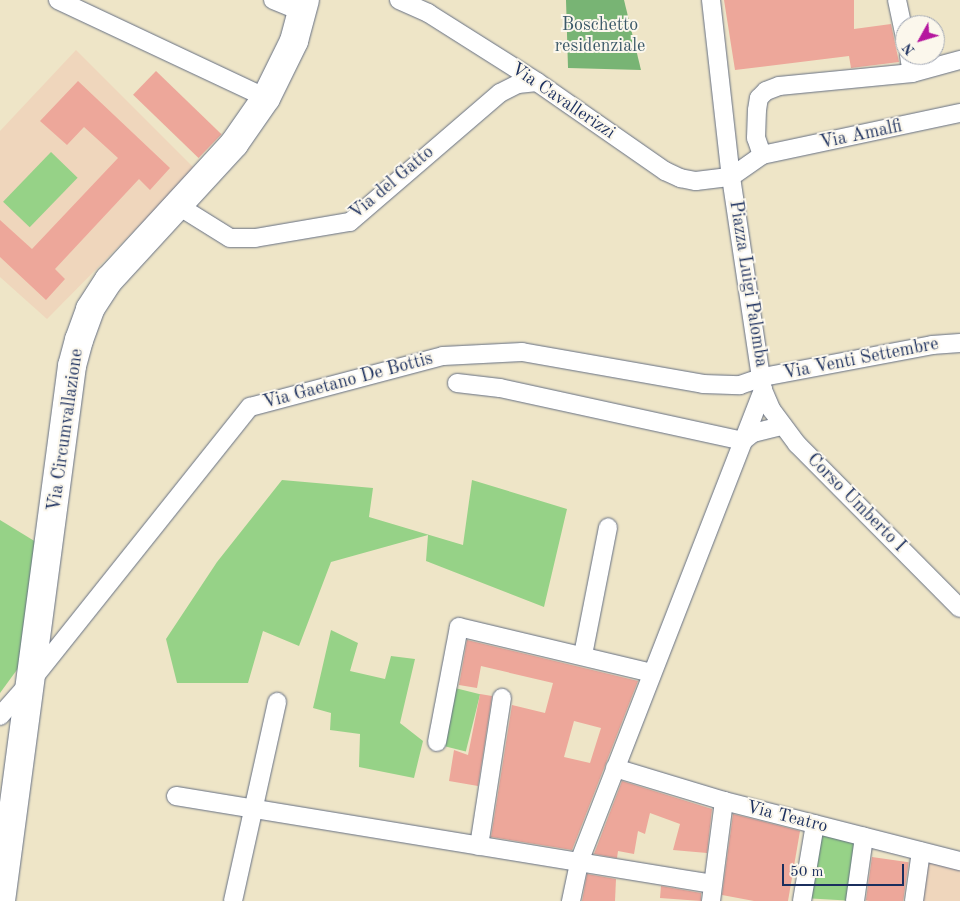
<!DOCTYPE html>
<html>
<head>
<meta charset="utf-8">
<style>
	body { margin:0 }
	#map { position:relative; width:960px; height:901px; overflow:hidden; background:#eee5c7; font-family:"Old Standard TT",serif }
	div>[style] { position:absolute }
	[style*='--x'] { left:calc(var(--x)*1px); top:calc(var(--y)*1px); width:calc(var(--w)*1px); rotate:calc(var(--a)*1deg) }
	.built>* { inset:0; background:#efd6bc }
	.green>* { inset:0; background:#96d287; transform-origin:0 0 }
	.forest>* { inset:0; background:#78b474 }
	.building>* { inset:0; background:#eda79a; transform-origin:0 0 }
	.roads { filter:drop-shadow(0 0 1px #656f83) drop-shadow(0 0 1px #656f83) }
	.street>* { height:18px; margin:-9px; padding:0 9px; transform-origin:9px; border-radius:9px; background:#fff }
	.primary>* { height:28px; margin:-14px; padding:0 14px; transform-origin:14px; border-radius:14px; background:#fff }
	span { translate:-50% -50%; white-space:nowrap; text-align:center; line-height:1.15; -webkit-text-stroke:4px #fbf7ec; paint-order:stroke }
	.park-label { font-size:18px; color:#3a5868 }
	.street-label { font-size:18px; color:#1b2f5e }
	.north { position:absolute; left:895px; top:15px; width:50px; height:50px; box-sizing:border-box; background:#fbf7ec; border:1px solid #a1a7b3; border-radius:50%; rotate:231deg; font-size:14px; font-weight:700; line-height:20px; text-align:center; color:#1b2f5e }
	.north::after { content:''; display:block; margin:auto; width:18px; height:22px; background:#b5179e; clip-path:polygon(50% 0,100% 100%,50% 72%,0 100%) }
	.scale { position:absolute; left:782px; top:864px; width:122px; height:22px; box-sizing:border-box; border:2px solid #1b2f5e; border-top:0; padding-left:6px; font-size:15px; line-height:18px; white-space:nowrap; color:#1b2f5e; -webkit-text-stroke:4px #fbf7ec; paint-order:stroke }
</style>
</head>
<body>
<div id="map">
	<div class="built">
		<div style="clip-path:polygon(76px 50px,195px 169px,47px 319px,0 277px,0 131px)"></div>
		<div style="clip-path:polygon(925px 852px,960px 864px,960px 901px,919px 901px)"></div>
	</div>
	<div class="green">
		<div style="left:51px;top:152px;width:37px;height:69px;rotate:44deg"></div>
		<div style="clip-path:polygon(282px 480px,373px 488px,369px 517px,463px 545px,472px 480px,567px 509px,544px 607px,426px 561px,428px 535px,331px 562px,299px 646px,263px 631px,248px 683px,177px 683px,166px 639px,217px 562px)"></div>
		<div style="clip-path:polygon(0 520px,36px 542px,19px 667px,0 693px)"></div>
		<div style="clip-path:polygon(331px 630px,358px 643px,350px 671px,385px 679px,391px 656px,415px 659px,400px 723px,423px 741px,414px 778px,359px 767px,360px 734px,330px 730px,331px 713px,313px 708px)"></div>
		<div style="left:451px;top:687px;width:30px;height:59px;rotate:14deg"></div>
		<div style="clip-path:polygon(815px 824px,864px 837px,855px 901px,803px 898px)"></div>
	</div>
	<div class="forest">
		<div style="clip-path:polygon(566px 0,624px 0,641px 70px,568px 68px)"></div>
	</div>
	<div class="building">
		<div style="clip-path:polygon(724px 0,854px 0,854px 29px,891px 24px,899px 62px,851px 68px,849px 56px,735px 70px)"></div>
		<div style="left:156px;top:71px;width:91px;height:33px;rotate:44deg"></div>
		<div style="clip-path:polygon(78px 81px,170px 168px,150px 190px,139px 179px,55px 269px,65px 279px,46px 300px,0 257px,0 220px,32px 249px,118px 158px,84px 127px,67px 145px,40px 121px)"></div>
		<div style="clip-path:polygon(evenodd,467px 640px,638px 681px,572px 850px,491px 837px,512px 705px,545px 713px,553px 683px,481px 666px,477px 688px,459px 685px,467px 640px,574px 721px,601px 728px,590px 763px,564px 757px,574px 721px)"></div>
		<div style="clip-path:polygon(480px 694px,492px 696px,478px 786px,449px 781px,454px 750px,468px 755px)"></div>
		<div style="clip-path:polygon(622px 781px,712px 809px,707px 853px,673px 850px,680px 824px,650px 813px,645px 834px,638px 831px,634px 854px,618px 851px,617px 858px,594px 854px)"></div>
		<div style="clip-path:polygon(733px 814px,800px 831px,788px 901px,754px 901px,722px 895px)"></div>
		<div style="left:872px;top:857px;width:37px;height:44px;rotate:8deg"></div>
		<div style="clip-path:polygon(587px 874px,616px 879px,615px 901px,582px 901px)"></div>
		<div style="clip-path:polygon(661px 886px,701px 893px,701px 901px,660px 898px)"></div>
	</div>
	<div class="roads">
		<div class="street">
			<div style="--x:58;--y:0;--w:230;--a:25.2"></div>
			<div style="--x:273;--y:0;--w:31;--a:22"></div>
			<div style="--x:399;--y:0;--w:32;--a:24"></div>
			<div style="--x:428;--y:13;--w:129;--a:32.3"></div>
			<div style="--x:537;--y:82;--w:156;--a:34.8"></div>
			<div style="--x:665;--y:171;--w:17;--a:25"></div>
			<div style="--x:680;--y:178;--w:16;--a:11"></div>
			<div style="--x:696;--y:181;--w:35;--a:-7"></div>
			<div style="--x:711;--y:0;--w:178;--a:83.6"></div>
			<div style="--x:731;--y:177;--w:215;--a:81.5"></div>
			<div style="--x:763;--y:390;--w:21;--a:67"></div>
			<div style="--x:771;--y:409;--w:44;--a:53.4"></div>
			<div style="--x:797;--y:444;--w:231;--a:45.2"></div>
			<div style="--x:897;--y:0;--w:39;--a:78"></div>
			<div style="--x:909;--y:55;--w:18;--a:81"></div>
			<div style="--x:762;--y:155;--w:18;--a:-109"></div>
			<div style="--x:756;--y:138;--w:28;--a:-88"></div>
			<div style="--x:757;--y:110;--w:12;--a:-81"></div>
			<div style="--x:759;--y:98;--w:10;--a:-45"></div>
			<div style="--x:766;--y:91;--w:14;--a:-21"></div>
			<div style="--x:779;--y:86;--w:134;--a:-5.6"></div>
			<div style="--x:912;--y:73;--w:50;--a:-15.2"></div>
			<div style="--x:731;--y:177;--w:38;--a:-35"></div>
			<div style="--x:762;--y:155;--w:202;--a:-12"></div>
			<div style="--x:177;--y:205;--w:62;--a:31.9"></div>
			<div style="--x:230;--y:238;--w:25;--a:0"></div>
			<div style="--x:255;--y:238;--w:96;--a:-9.6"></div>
			<div style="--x:350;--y:222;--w:198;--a:-40.7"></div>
			<div style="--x:500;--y:93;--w:20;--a:-27"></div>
			<div style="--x:518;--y:84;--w:19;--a:-6"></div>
			<div style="--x:457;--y:383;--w:43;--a:6.6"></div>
			<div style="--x:500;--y:388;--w:249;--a:12.3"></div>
			<div style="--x:743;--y:441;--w:13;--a:-39"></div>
			<div style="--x:753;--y:433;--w:29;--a:-14"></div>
			<div style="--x:583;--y:655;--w:130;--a:-78.9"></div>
			<div style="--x:0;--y:716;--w:47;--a:-48.5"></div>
			<div style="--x:31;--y:681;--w:351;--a:-51.4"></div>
			<div style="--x:250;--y:407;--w:200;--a:-14.8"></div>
			<div style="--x:443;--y:356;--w:79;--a:-2.9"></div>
			<div style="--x:522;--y:352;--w:184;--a:10"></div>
			<div style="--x:703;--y:384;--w:37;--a:2"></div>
			<div style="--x:740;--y:385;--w:24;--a:-19"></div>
			<div style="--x:763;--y:377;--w:172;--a:-10.7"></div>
			<div style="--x:932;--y:345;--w:28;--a:-4"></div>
			<div style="--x:437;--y:742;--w:117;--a:-79.2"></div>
			<div style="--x:459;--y:627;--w:198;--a:13.4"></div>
			<div style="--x:615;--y:768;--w:114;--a:16.8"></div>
			<div style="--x:724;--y:801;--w:244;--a:14.3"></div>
			<div style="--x:176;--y:796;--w:544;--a:9.31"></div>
			<div style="--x:479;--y:846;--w:150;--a:-81.2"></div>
			<div style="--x:233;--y:901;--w:204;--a:-77.5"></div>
			<div style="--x:571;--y:901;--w:40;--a:-78"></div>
			<div style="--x:579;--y:862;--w:507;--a:-68.7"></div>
			<div style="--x:711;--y:901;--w:101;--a:-82.6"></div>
			<div style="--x:802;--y:901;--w:78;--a:-80.4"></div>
			<div style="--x:855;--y:901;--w:65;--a:-82"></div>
			<div style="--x:914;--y:901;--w:50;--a:-82"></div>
		</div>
		<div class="primary">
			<div style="--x:1;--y:901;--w:540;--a:-82.44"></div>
			<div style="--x:72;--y:366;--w:27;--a:-75"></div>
			<div style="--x:79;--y:340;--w:33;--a:-70"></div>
			<div style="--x:90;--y:309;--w:35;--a:-57"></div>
			<div style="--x:109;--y:280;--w:185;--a:-47.4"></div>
			<div style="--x:234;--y:144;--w:56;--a:-55.2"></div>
			<div style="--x:266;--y:98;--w:64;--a:-63.8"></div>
			<div style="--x:294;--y:41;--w:42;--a:-75"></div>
		</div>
	</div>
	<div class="park-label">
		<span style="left:600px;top:36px">Boschetto<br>residenziale</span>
	</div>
	<div class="street-label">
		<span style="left:563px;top:101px;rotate:34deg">Via Cavallerizzi</span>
		<span style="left:861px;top:135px;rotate:-12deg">Via Amalfi</span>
		<span style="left:392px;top:183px;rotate:-40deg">Via del Gatto</span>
		<span style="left:748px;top:284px;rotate:81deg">Piazza Luigi Palomba</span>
		<span style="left:861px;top:359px;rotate:-11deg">Via Venti Settembre</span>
		<span style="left:348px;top:381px;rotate:-15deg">Via Gaetano De Bottis</span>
		<span style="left:66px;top:430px;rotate:-82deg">Via Circumvallazione</span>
		<span style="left:856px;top:503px;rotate:45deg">Corso Umberto I</span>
		<span style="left:787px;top:817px;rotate:14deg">Via Teatro</span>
	</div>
	<div class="north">N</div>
	<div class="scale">50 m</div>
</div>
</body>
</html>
